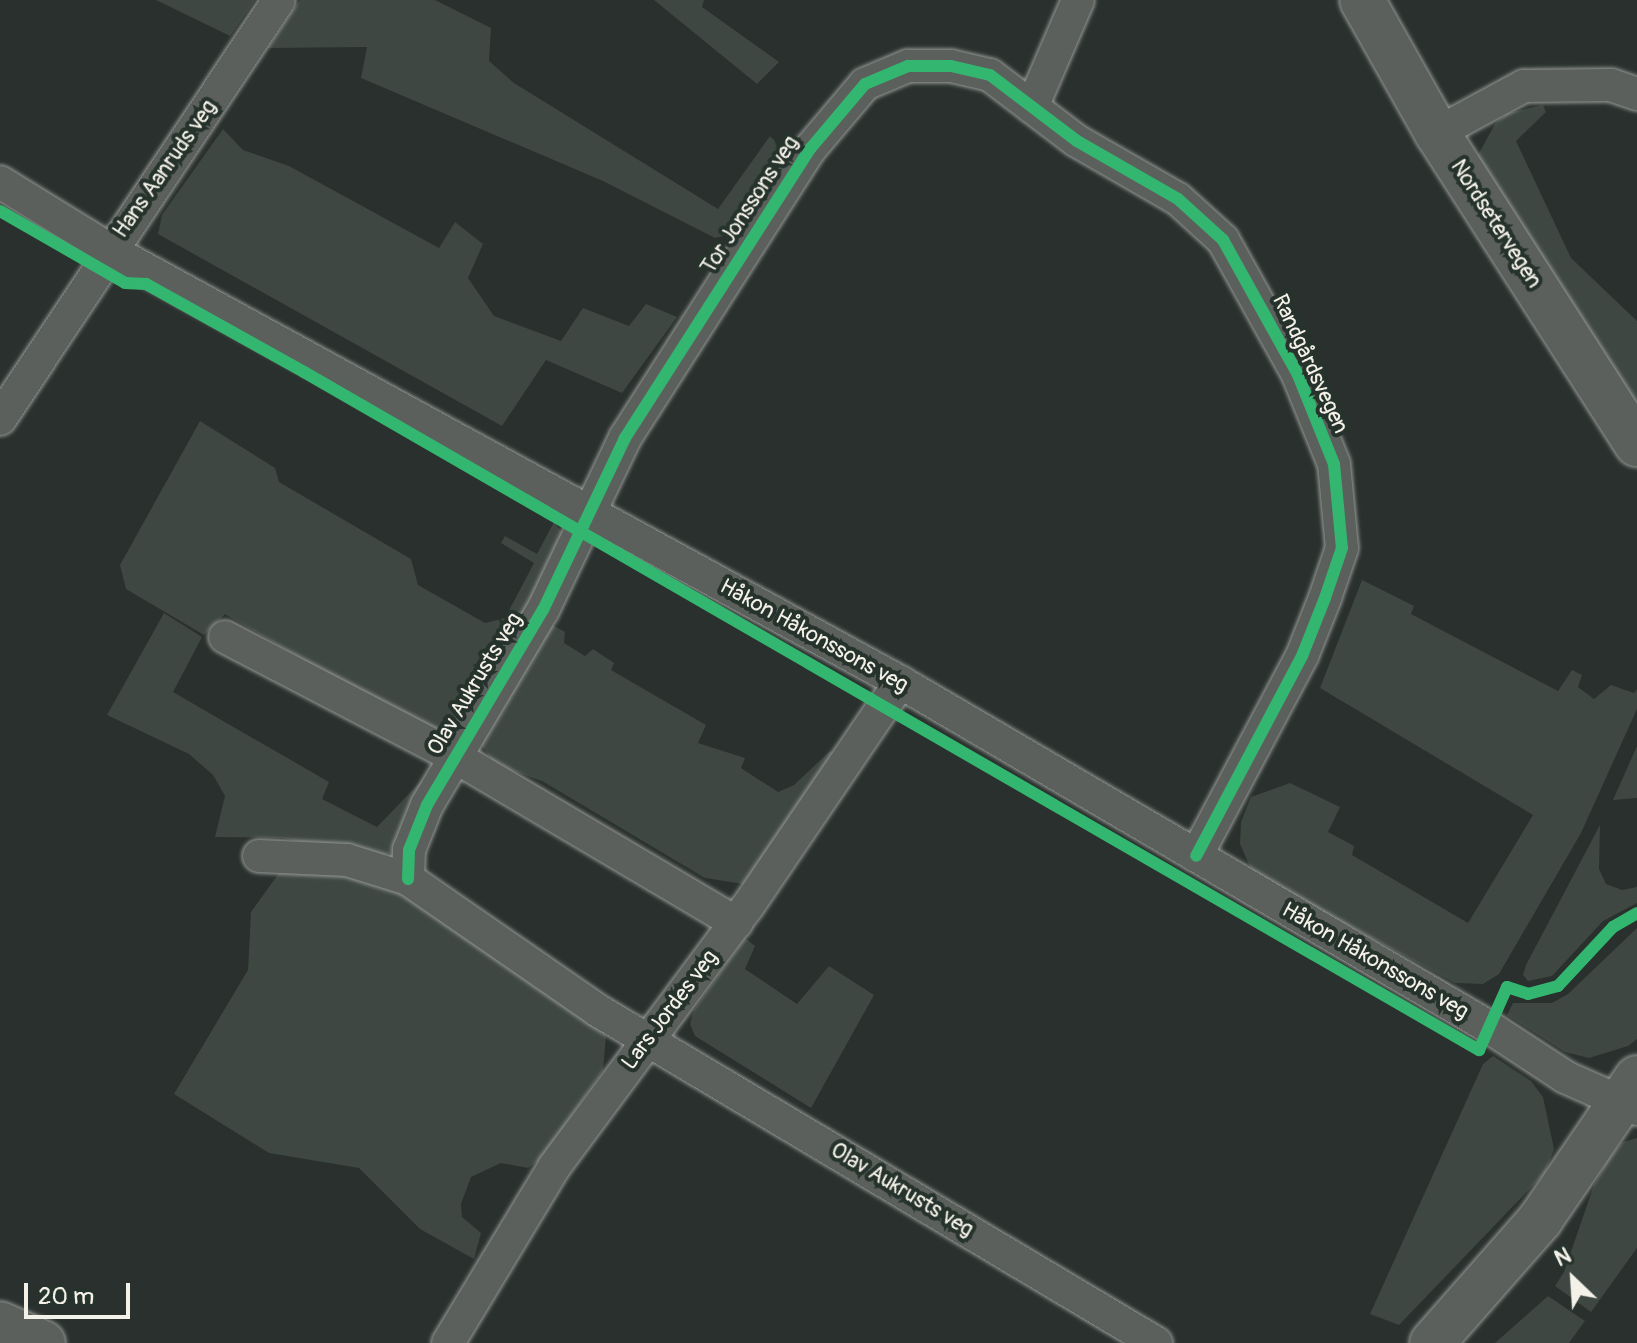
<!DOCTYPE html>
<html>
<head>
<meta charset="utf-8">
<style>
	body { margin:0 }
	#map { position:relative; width:1637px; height:1343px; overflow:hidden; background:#29302d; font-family:Pangolin,sans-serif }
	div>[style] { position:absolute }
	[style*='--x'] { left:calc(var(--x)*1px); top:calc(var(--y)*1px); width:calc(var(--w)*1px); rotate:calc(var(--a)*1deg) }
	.green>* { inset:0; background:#3e4742 }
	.roads { filter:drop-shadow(0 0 2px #969996) drop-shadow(0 0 2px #969996) }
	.street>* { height:32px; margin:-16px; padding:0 16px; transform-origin:16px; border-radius:16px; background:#5c605c }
	.secondary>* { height:44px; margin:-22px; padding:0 22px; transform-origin:22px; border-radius:22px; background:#5c605c }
	.cycleway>* { height:12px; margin:-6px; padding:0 6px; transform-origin:6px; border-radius:6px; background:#33b770 }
	span { translate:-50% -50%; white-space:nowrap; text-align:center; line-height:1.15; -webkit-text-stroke:8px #26332d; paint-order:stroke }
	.street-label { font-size:22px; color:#f4f1e8 }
	.north { position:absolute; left:1533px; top:1239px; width:80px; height:80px; -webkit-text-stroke:6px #26332d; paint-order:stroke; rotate:335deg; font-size:22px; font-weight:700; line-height:32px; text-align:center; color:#f4f1e8 }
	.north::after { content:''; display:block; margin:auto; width:28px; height:36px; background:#f4f1e8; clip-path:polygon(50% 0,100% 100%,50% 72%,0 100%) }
	.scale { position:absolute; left:24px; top:1283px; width:106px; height:36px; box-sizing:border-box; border:4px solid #f4f1e8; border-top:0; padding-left:10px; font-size:24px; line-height:28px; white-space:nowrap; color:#f4f1e8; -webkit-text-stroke:6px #26332d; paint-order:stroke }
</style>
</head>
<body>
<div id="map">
	<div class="green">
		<div style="clip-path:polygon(156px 0,255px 0,230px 36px)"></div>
		<div style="clip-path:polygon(300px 0,435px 0,491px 28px,489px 61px,514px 83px,718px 209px,770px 136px,782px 148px,783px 159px,748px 217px,732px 234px,715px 238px,603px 181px,361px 78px,367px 47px,268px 48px)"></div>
		<div style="clip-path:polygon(654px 0,704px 0,702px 7px,779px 62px,757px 84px)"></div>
		<div style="clip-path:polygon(1543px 105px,1546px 112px,1516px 141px,1571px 258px,1637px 321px,1637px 415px,1483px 172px,1478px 155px,1495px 124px,1508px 113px)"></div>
		<div style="clip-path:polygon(223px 129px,243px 150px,289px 166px,439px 248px,455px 222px,483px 244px,468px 278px,494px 316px,561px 341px,583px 308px,629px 326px,646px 304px,677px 317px,622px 393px,546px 360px,502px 426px,158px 234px,162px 215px)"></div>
		<div style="clip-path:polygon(200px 421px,275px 468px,279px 482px,411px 559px,418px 585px,485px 623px,505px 618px,534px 563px,501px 543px,505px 536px,537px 554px,554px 522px,564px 535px,559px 558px,457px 726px,443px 732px,422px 728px,225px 614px,204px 635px,126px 589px,120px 565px)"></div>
		<div style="clip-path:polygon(1362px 580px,1414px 606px,1411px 614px,1558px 691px,1572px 670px,1582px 675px,1578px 687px,1594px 699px,1611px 685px,1634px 693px,1637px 689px,1637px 709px,1581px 833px,1499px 974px,1483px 984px,1455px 983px,1314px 907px,1251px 869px,1240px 844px,1241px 822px,1251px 797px,1290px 783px,1340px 807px,1328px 832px,1354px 846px,1352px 855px,1468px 923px,1533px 815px,1320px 688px)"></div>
		<div style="clip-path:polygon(164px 613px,202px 637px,173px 692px,329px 782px,322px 799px,377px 827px,432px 770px,394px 851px,377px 858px,283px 838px,215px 837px,225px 796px,213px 775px,189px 754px,107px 715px)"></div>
		<div style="clip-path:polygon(549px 623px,565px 632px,564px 643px,585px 656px,593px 649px,614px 663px,611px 670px,706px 725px,698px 743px,745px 758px,741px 768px,778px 792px,794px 785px,830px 751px,838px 755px,753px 880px,743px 884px,705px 878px,542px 781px,496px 765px,482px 746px,483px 733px)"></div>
		<div style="clip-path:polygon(1637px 746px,1637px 798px,1613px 800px)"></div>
		<div style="clip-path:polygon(1600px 825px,1599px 869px,1606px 884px,1622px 890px,1637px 887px,1637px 903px,1603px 921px,1552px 976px,1528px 981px,1523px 975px,1526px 965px)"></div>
		<div style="clip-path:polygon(313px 865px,392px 886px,602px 1028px,606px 1036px,603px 1070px,541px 1159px,528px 1168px,501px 1163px,471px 1177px,461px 1204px,462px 1217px,481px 1233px,474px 1259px,420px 1229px,359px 1168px,269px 1153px,174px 1094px,248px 970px,251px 912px,279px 873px)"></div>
		<div style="clip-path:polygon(1637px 928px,1637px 1039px,1628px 1046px,1589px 1058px,1565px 1052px,1507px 1015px,1513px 1003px,1552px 1003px,1568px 994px)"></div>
		<div style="clip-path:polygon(745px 938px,755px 946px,745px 969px,797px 1004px,829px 966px,874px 995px,811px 1108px,695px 1036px,690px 1024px,694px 1010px)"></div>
		<div style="clip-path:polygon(1493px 1056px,1531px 1081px,1543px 1097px,1554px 1149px,1545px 1173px,1399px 1325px,1370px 1314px,1483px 1064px)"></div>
		<div style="clip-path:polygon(1637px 1138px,1637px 1248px,1591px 1312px,1555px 1286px,1564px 1272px,1594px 1185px,1611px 1155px,1623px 1142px)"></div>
		<div style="clip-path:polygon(1548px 1296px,1585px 1321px,1569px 1343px,1495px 1343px)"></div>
	</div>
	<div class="roads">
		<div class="street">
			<div style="--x:1032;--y:107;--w:116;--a:-66.7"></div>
			<div style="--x:1437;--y:133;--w:99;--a:-28.4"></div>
			<div style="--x:1524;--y:86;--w:87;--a:-0.7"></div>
			<div style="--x:1611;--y:85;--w:28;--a:19"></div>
			<div style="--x:0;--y:182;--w:129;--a:31.7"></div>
			<div style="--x:110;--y:250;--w:900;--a:28.67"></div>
			<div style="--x:900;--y:682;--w:683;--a:30.36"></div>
			<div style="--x:1489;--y:1027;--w:91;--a:33.3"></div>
			<div style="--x:1565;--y:1077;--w:79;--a:24"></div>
			<div style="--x:0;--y:419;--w:503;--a:-56.34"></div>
			<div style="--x:225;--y:637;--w:258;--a:27.5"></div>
			<div style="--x:454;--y:756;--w:328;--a:30.6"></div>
			<div style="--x:259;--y:856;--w:88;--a:2.6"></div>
			<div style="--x:347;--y:860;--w:64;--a:17.3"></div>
			<div style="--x:408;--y:879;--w:230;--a:34.7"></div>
			<div style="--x:597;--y:1010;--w:651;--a:30.78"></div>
			<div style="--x:408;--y:879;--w:29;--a:-88"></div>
			<div style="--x:409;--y:850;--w:48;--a:-68.2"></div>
			<div style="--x:427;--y:805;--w:227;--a:-59.3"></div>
			<div style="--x:543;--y:610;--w:191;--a:-64.5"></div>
			<div style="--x:625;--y:438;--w:343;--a:-57.4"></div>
			<div style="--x:810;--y:149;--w:85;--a:-49.8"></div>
			<div style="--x:865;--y:84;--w:47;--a:-22.7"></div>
			<div style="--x:908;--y:66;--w:43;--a:0"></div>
			<div style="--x:951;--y:66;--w:40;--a:13"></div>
			<div style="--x:990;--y:75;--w:109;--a:37.2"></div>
			<div style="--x:1077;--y:141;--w:116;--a:29.9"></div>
			<div style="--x:1178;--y:199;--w:61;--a:42.3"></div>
			<div style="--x:1223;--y:240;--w:154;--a:60.9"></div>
			<div style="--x:1298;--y:375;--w:96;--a:68"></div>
			<div style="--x:1334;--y:464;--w:84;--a:84.6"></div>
			<div style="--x:1342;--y:548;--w:53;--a:108.8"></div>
			<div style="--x:1325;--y:598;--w:62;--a:111.6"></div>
			<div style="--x:1302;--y:656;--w:226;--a:117.9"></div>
			<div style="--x:448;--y:1343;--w:205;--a:-58.9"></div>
			<div style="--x:554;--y:1167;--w:325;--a:-53.4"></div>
			<div style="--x:748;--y:906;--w:271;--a:-55.8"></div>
		</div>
		<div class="secondary">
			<div style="--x:1362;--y:0;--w:153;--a:60.6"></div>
			<div style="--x:1437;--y:133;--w:370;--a:57.3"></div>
			<div style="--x:0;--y:1324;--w:47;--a:23.8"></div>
			<div style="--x:1432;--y:1343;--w:164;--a:-48.7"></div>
			<div style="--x:1540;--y:1220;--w:172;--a:-55.7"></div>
		</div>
	</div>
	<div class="cycleway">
		<div style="--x:0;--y:211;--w:144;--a:29.9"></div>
		<div style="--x:125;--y:283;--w:21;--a:3"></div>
		<div style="--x:146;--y:284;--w:181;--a:29.1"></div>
		<div style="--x:304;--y:372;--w:1357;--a:29.99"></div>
		<div style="--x:1479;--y:1050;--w:69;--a:-66"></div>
		<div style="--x:1507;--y:987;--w:22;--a:18"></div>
		<div style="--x:1528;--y:994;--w:31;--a:-15"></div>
		<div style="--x:1558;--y:986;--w:81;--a:-47"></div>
		<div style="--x:1613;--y:927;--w:28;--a:-30"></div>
		<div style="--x:408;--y:879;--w:29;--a:-88"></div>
		<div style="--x:409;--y:850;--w:48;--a:-68.2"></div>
		<div style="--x:427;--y:805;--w:227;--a:-59.3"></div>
		<div style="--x:543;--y:610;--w:191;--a:-64.5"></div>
		<div style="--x:625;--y:438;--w:343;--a:-57.4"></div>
		<div style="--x:810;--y:149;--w:85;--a:-49.8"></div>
		<div style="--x:865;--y:84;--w:47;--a:-22.7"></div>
		<div style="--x:908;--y:66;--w:43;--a:0"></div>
		<div style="--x:951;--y:66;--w:40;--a:13"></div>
		<div style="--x:990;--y:75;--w:109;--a:37.2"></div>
		<div style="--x:1077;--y:141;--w:116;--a:29.9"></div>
		<div style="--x:1178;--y:199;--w:61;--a:42.3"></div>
		<div style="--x:1223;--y:240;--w:154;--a:60.9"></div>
		<div style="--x:1298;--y:375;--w:96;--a:68"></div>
		<div style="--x:1334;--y:464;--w:84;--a:84.6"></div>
		<div style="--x:1342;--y:548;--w:53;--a:108.8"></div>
		<div style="--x:1325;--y:598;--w:62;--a:111.6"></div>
		<div style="--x:1302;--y:656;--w:226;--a:117.9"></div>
	</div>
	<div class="street-label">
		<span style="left:165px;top:169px;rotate:-55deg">Hans Aanruds veg</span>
		<span style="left:750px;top:205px;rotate:-57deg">Tor Jonssons veg</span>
		<span style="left:1496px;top:224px;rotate:57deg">Nordsetervegen</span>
		<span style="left:1310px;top:364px;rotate:65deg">Randgårdsvegen</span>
		<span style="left:814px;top:636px;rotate:29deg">Håkon Håkonssons veg</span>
		<span style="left:475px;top:684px;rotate:-59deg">Olav Aukrusts veg</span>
		<span style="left:1375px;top:961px;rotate:30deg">Håkon Håkonssons veg</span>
		<span style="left:670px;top:1010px;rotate:-53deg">Lars Jordes veg</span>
		<span style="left:902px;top:1190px;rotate:31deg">Olav Aukrusts veg</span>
	</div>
	<div class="north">N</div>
	<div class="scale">20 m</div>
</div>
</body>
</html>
